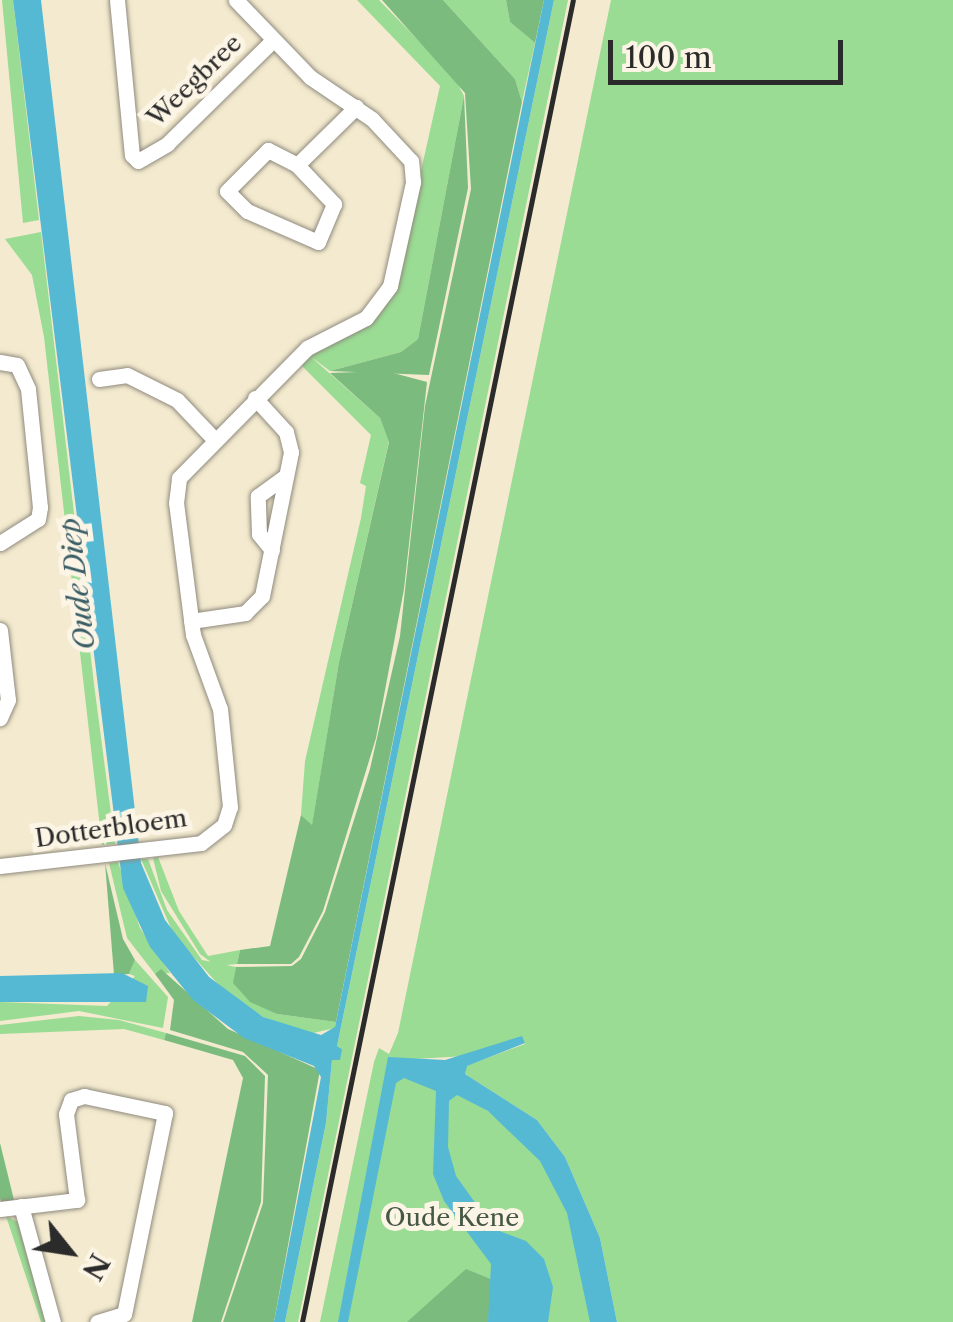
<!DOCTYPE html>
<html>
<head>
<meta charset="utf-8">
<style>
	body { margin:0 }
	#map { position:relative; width:953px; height:1322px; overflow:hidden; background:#f3eacf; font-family:"Libre Caslon Text",serif }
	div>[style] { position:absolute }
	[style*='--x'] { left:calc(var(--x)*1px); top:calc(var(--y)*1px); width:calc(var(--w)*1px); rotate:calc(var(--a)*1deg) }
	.green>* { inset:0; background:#9adc94 }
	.forest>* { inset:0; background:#7bbc7e }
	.water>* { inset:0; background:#55b9d4 }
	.roads { filter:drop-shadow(0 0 2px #8f8a7d) drop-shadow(0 0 2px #8f8a7d) }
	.minor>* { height:15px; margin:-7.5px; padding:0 7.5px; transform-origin:7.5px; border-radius:7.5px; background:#fff }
	.rail>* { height:5px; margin:-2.5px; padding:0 2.5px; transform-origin:2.5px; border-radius:2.5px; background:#2b2b2b }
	span { translate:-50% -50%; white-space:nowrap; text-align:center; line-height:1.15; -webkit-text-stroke:10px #fcf5e5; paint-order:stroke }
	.street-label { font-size:25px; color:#2b2b2b }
	.park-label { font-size:25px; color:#475745 }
	.water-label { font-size:28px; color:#3a5d66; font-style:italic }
	.north { position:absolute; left:20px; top:1202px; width:100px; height:100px; -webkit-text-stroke:8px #fcf5e5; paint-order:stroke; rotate:120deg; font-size:28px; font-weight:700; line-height:40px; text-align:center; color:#2b2b2b }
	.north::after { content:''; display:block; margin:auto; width:35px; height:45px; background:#2b2b2b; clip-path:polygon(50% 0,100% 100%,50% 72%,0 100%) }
	.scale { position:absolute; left:608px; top:40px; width:235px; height:45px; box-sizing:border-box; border:5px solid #2b2b2b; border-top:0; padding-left:12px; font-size:30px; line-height:35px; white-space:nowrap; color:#2b2b2b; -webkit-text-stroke:8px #fcf5e5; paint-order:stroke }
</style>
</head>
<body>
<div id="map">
	<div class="green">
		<div style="clip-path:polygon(2px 0,13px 0,39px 220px,23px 223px)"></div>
		<div style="clip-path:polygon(357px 0,379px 0,454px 77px,464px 96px,418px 339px,401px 352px,330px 371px,310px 356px,380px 418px,389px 441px,339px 662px,312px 826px,301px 815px,305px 761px,361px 518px,366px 486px,360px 483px,371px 435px,299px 363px,316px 351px,364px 327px,393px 296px,440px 86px)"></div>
		<div style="clip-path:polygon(443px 0,506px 0,510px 22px,535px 43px,522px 102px,515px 79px)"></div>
		<div style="clip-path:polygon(554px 0,568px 0,298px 1322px,285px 1322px,326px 1123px,332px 1060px,342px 1049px,337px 1046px)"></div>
		<div style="clip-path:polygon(611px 0,953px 0,953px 1322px,617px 1322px,600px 1238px,565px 1157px,537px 1120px,465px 1074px,466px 1066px,525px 1044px,522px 1037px,466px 1056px,398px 1060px,488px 1111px,569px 1172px,599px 1322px,320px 1322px,374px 1062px,379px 1048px,389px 1054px,398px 1033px)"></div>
		<div style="clip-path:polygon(41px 232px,94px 684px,115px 844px,102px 845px,44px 337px,32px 275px,5px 239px)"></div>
		<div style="clip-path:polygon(158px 857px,179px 911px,208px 956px,240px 950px,237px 964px,216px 966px,200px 954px,161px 891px,153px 858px)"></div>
		<div style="clip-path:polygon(141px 859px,148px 859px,167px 910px,202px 960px,236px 967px,234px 983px,277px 1014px,336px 1022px,335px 1028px,309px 1034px,263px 1017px,225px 992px,174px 935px)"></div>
		<div style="clip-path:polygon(118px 862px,140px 928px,170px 973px,155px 974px,127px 938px,109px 863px)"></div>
		<div style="clip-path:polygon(135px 960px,168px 997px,163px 1028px,79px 1011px,0 1021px,0 1002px,107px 1006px,135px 976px,129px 974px)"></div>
		<div style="clip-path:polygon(79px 1016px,119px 1020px,166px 1033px,164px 1040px,124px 1029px,0 1034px,0 1025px)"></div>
		<div style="clip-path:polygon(6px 1216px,20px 1223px,47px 1322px,41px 1322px)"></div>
	</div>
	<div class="forest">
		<div style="clip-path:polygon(382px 0,443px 0,515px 79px,522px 102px,336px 1022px,277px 1014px,250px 1002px,233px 983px,236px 967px,292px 966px,301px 959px,325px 912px,370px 769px,400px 636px,425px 406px,471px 189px,465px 93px)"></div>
		<div style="clip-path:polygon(506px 0,544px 0,535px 43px,510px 22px)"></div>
		<div style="clip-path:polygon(464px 96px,468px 188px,429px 375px,330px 371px,401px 352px,418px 339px)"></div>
		<div style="clip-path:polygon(386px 371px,427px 382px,404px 589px,376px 738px,323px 911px,299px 957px,291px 964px,237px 964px,240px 950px,270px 946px,301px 815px,312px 825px,339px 662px,389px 442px,380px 418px,330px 373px)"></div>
		<div style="clip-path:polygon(105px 863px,123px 939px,135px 960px,129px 974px,114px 975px)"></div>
		<div style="clip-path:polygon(161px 969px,228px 1029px,320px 1070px,274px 1322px,223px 1322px,263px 1203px,268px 1075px,243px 1052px,170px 1030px,174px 1000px,155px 974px)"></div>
		<div style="clip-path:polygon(166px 1033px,245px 1056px,265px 1076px,261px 1202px,221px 1322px,192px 1322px,243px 1078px,233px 1060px,164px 1040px)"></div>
		<div style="clip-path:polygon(0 1143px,14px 1200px,2px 1202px,0 1199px)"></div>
		<div style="clip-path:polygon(466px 1269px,493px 1280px,488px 1322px,407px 1322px)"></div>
	</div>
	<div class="water">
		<div style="clip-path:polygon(13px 0,41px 0,141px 863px,165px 920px,209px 977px,263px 1017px,321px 1035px,335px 1027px,544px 0,554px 0,337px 1046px,342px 1049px,340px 1060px,332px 1060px,326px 1123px,285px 1322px,274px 1322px,321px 1077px,314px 1066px,244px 1038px,193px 1000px,150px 947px,123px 888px)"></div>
		<div style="clip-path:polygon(122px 973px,148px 986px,146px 1002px,0 1002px,0 976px)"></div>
		<div style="clip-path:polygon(522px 1036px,525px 1043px,467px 1066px,465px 1074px,537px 1120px,565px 1157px,600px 1238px,617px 1322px,590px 1322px,567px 1213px,540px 1161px,488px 1111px,457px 1095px,449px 1101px,448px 1147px,456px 1176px,494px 1229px,526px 1241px,544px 1259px,553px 1287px,548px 1322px,488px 1322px,491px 1264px,444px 1201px,433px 1174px,436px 1091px,404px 1078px,396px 1083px,348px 1322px,338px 1322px,388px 1057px,445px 1060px)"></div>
	</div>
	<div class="roads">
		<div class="minor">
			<div style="--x:117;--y:0;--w:156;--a:84.5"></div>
			<div style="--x:132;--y:155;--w:8;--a:45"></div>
			<div style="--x:138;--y:161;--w:34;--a:-30"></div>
			<div style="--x:167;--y:144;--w:147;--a:-44.4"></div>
			<div style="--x:268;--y:150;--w:33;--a:27"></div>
			<div style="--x:297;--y:165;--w:54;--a:46.5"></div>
			<div style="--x:334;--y:204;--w:41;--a:112.8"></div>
			<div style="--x:318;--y:242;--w:77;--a:-156.4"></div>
			<div style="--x:247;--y:211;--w:28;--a:-135"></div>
			<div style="--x:227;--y:191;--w:58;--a:-45"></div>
			<div style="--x:297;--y:165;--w:83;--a:-44.5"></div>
			<div style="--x:0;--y:362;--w:17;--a:10"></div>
			<div style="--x:17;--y:365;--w:26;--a:65"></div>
			<div style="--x:28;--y:389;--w:119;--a:84.2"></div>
			<div style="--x:40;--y:507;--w:12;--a:99"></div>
			<div style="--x:38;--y:519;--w:45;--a:147.7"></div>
			<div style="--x:99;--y:379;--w:28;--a:-8"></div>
			<div style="--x:127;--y:375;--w:56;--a:26.6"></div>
			<div style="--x:177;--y:400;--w:52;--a:46.5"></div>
			<div style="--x:272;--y:550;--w:21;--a:-129"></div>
			<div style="--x:259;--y:534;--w:38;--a:-92"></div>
			<div style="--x:258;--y:496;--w:34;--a:-36"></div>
			<div style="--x:191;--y:621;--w:55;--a:-8.4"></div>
			<div style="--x:245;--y:613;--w:24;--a:-45"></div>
			<div style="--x:262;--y:596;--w:147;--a:-78.6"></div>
			<div style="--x:291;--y:452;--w:21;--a:-104"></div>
			<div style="--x:286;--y:432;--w:46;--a:-132.4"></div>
			<div style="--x:0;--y:630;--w:70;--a:83.5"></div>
			<div style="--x:8;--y:700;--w:20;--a:114"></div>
			<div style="--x:0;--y:866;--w:202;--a:-6.5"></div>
			<div style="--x:201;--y:843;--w:29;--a:-38"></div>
			<div style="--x:224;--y:825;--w:19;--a:-72"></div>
			<div style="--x:230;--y:807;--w:99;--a:-95.8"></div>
			<div style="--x:220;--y:709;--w:79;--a:-110"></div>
			<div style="--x:193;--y:635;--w:133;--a:-97.3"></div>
			<div style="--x:176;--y:503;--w:25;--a:-83"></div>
			<div style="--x:179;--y:478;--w:182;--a:-45.4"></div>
			<div style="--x:307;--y:348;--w:66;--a:-27"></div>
			<div style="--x:366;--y:318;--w:40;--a:-53"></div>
			<div style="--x:390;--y:286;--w:107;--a:-77.5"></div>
			<div style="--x:413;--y:182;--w:21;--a:-95"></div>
			<div style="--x:411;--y:161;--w:57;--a:-132.9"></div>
			<div style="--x:372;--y:119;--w:75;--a:-145.9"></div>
			<div style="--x:310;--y:77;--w:107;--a:-133.9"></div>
			<div style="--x:21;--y:1206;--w:120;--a:74.6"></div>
			<div style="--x:0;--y:1209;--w:78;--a:-6.7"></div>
			<div style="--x:77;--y:1200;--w:87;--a:-97.3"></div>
			<div style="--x:66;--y:1114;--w:15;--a:-70"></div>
			<div style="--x:71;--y:1100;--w:14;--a:-17"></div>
			<div style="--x:84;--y:1096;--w:83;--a:11.9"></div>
			<div style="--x:165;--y:1113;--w:205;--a:101.5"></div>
			<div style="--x:124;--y:1314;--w:28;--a:163"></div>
		</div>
	</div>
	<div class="rail">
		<div style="--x:302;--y:1322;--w:1349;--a:-78.42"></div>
	</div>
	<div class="street-label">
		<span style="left:195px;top:81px;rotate:-44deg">Weegbree</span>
		<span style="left:111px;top:829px;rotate:-8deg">Dotterbloem</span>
	</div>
	<div class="park-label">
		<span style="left:452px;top:1218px">Oude Kene</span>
	</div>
	<div class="water-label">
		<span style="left:77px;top:584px;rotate:-97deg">Oude Diep</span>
	</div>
	<div class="north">N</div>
	<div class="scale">100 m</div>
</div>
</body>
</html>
